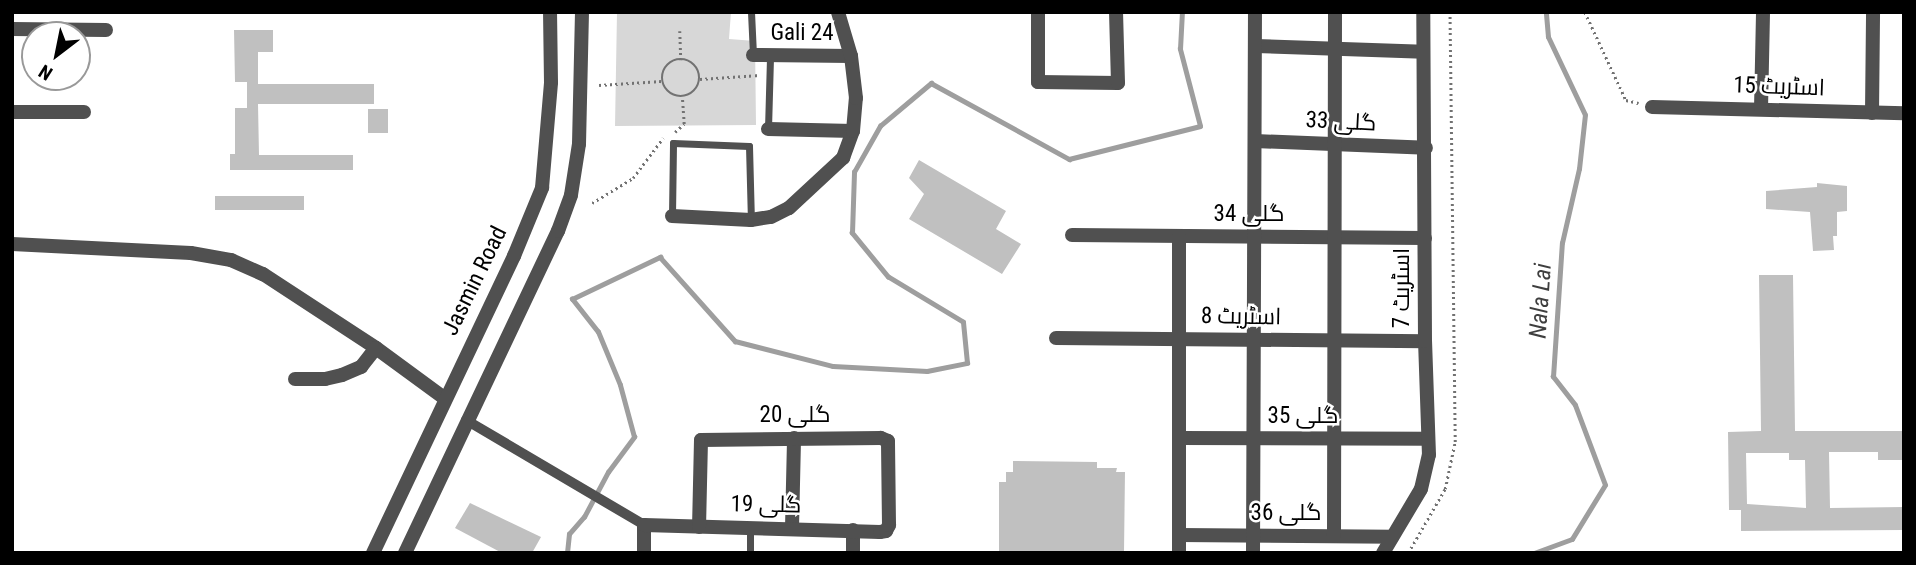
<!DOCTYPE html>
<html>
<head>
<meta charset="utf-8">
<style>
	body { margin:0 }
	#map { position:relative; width:1916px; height:565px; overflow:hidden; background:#fff; font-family:"Roboto Condensed",Cairo,sans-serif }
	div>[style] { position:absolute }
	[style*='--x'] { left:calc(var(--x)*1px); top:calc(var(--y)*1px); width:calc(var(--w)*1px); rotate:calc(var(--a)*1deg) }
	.green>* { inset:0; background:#d7d7d7 }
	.stream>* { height:4.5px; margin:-2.25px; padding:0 2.25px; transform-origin:2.25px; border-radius:2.25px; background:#9e9e9e }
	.building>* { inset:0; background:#c0c0c0; transform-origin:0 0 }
	.path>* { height:2.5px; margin-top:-1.25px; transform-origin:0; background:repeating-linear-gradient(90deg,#727272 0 2px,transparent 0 5.5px) }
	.path>.ring { margin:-1.25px; padding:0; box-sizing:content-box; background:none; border:2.5px solid #727272; border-radius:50% }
	.service>* { height:7px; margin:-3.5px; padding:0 3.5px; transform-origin:3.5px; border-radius:3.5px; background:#505050 }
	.pedestrian>* { height:10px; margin:-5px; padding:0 5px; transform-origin:5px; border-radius:5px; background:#505050 }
	.minor>* { height:14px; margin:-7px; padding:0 7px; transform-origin:7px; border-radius:7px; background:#505050 }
	.tertiary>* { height:14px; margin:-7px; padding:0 7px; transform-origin:7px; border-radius:7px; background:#505050 }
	span { translate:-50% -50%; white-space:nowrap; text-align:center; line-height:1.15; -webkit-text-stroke:5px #fff; paint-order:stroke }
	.street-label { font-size:23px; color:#000 }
	.water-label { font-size:24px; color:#3f3f3f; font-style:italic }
	.frame { position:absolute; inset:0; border:14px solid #000; pointer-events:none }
	.north { position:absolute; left:21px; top:21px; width:70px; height:70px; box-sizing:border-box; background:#fff; border:2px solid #999; border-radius:50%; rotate:212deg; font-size:19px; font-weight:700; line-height:28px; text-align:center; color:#000 }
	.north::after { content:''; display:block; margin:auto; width:24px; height:32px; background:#000; clip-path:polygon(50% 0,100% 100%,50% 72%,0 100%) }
</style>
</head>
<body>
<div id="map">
	<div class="green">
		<div style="clip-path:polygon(617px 12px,731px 12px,729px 39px,755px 41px,756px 125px,615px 126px)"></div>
	</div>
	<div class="stream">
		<div style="--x:567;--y:553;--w:19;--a:-84"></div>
		<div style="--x:569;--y:534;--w:23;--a:-49"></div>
		<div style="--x:584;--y:517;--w:51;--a:-61.9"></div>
		<div style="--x:608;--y:472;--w:44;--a:-53.4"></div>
		<div style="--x:634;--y:437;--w:54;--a:-105.1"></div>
		<div style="--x:620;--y:385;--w:57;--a:-112.5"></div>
		<div style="--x:598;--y:332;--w:42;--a:-128.2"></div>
		<div style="--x:572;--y:299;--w:98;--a:-25.5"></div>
		<div style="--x:660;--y:257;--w:113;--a:48.2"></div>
		<div style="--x:735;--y:341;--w:101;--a:14.3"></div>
		<div style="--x:833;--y:366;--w:94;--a:3"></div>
		<div style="--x:927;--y:371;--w:41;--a:-11.3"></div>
		<div style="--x:967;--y:363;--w:41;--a:-95.6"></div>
		<div style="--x:963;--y:322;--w:87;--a:-149"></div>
		<div style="--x:888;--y:277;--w:57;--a:-129.3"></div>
		<div style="--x:852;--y:233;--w:61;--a:-88.1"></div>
		<div style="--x:854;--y:172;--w:53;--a:-60.5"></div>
		<div style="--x:880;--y:126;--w:67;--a:-40.1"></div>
		<div style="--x:931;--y:83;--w:158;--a:28.8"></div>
		<div style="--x:1069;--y:159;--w:135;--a:-14.1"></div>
		<div style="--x:1200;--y:126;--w:80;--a:-104.6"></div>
		<div style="--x:1180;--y:49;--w:37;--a:-87"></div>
		<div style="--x:1534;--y:553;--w:40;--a:-20.2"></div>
		<div style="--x:1572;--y:539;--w:63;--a:-58.6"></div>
		<div style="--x:1605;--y:485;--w:85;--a:-110.6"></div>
		<div style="--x:1575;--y:405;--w:36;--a:-128"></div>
		<div style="--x:1553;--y:377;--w:134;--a:-86.2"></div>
		<div style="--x:1562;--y:243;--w:76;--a:-77.1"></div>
		<div style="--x:1579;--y:169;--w:54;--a:-83.7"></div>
		<div style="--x:1585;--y:115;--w:86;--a:-115.4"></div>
		<div style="--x:1548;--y:37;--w:25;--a:-95"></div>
	</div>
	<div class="building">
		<div style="clip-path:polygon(234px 30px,273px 30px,273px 52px,258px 52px,258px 84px,374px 84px,374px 104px,258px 104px,259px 155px,353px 155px,353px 170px,230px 170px,230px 154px,235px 154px,235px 108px,247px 108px,247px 82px,235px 82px)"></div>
		<div style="left:368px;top:109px;width:20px;height:24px"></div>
		<div style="clip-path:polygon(919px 160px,1006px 211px,996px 229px,1021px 244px,1002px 274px,909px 219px,924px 194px,909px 178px)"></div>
		<div style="clip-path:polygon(1817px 183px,1847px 186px,1847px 211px,1837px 212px,1837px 236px,1833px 236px,1834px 250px,1813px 251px,1810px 212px,1766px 209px,1766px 191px,1817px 187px)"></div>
		<div style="left:215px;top:196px;width:89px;height:14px"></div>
		<div style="clip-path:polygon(evenodd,1759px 275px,1793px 275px,1795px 431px,1904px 431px,1904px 460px,1878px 460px,1878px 452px,1829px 452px,1830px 508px,1904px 507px,1904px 530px,1741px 531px,1741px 510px,1729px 510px,1728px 432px,1761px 431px,1759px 275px,1746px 453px,1789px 453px,1789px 460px,1805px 460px,1806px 508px,1747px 504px,1746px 453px)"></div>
		<div style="clip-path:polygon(1013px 461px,1097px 462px,1097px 468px,1117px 468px,1116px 472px,1125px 472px,1124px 553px,999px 553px,999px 482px,1006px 482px,1006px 472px,1013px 472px)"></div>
		<div style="clip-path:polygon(470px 503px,541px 537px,532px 553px,502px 553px,455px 528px)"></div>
	</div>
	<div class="path">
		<div style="--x:1585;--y:12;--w:97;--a:65"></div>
		<div style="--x:1626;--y:100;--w:13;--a:13"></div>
		<div style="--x:680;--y:31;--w:29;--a:88"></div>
		<div class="ring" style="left:662px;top:59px;width:35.5px;height:35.5px"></div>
		<div style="--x:700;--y:79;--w:60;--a:-3.8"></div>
		<div style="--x:599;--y:85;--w:63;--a:-3.6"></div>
		<div style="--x:675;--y:132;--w:12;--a:-42"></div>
		<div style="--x:684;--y:124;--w:27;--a:-94"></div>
		<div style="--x:592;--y:203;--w:48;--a:-31.4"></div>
		<div style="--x:633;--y:178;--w:50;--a:-53.1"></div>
		<div style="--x:1408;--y:553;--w:74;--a:-60"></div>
		<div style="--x:1445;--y:489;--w:48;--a:-78"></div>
		<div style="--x:1455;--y:442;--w:430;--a:-90.7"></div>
	</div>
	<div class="service">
		<div style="--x:751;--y:12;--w:43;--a:87.3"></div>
		<div style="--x:768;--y:129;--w:73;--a:-88.4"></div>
		<div style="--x:672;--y:216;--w:73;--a:-89.2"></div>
		<div style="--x:673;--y:143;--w:76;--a:2.3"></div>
		<div style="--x:749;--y:146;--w:74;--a:88.5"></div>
		<div style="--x:750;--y:528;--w:25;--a:90"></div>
	</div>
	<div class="pedestrian">
		<div style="--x:466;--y:420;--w:207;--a:30.5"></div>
	</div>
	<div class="minor">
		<div style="--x:1038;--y:12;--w:70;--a:90"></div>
		<div style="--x:1038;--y:82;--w:80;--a:0.7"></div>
		<div style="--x:1118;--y:83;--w:71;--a:-91.6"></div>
		<div style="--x:12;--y:29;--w:94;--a:0.6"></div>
		<div style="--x:1255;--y:46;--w:168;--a:2"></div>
		<div style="--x:753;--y:55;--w:98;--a:0.6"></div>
		<div style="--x:1652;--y:107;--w:252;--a:1.4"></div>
		<div style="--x:1761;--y:109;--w:97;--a:-88.8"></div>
		<div style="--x:12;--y:112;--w:72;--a:0"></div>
		<div style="--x:1872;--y:113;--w:101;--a:-89.4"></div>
		<div style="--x:768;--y:129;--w:85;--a:1.3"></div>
		<div style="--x:1255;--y:141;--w:171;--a:2.3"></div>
		<div style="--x:672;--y:216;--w:79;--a:2.9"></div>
		<div style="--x:751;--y:220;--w:20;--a:-9"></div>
		<div style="--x:771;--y:217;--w:20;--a:-27"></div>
		<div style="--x:789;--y:208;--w:74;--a:-42.8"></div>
		<div style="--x:843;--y:158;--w:29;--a:-70"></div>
		<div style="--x:853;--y:131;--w:33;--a:-85"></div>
		<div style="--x:856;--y:98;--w:42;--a:-96.8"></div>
		<div style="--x:851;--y:56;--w:46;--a:-106.5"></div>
		<div style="--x:1072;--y:235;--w:353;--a:0.5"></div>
		<div style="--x:12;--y:244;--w:179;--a:2.9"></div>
		<div style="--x:191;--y:253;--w:41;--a:9.9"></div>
		<div style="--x:231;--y:260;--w:35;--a:24"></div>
		<div style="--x:263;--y:274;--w:135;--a:33.2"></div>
		<div style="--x:376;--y:348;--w:84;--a:36.3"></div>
		<div style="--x:1056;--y:338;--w:369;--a:0.5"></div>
		<div style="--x:295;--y:379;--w:30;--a:0"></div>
		<div style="--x:325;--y:379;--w:17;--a:-13"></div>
		<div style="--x:342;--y:375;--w:21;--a:-23"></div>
		<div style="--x:361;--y:367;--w:24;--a:-52"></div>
		<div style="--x:1179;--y:438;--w:249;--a:0.2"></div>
		<div style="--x:792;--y:528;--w:90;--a:-88.7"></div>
		<div style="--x:853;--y:530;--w:23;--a:90"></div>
		<div style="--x:1179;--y:535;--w:213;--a:0.5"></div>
		<div style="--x:1334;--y:536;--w:524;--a:-89.89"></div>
		<div style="--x:644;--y:553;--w:28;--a:-90"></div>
		<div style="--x:644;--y:525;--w:236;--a:1.7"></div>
		<div style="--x:880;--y:532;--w:6;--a:-9"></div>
		<div style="--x:886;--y:531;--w:7;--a:-63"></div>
		<div style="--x:889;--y:525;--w:84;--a:-90.7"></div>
		<div style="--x:888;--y:441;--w:8;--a:-157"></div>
		<div style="--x:881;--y:438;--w:180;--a:179.4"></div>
		<div style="--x:701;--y:440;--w:87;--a:91.3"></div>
		<div style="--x:1179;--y:553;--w:317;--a:-90"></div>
		<div style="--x:1253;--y:553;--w:541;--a:-89.79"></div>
		<div style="--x:1383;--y:553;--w:74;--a:-59.3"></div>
		<div style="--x:1421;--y:489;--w:35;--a:-77"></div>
		<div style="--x:1429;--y:455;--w:114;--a:-92"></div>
		<div style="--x:1425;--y:341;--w:329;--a:-90.3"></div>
	</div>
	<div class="tertiary">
		<div style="--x:373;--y:553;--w:329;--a:-64.6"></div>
		<div style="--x:514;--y:256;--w:74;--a:-67.6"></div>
		<div style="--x:542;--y:188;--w:106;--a:-85.1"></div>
		<div style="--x:551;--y:82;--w:70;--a:-90.8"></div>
		<div style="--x:405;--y:553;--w:357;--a:-64.6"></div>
		<div style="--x:558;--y:231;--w:38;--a:-70"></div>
		<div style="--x:571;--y:195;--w:52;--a:-81.1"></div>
		<div style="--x:579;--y:144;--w:132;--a:-88.7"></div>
	</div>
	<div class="street-label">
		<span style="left:802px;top:33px">Gali 24</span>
		<span style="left:1779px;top:87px;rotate:2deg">اسٹریٹ 15</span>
		<span style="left:1341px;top:122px;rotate:3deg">گلی 33</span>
		<span style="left:1249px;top:214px">گلی 34</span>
		<span style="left:475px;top:281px;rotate:-64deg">Jasmin Road</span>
		<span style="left:1402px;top:288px;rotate:-90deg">اسٹریٹ 7</span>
		<span style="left:1241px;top:317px;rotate:1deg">اسٹریٹ 8</span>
		<span style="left:795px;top:415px">گلی 20</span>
		<span style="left:1303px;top:416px">گلی 35</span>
		<span style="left:766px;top:505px;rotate:1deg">گلی 19</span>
		<span style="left:1286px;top:513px">گلی 36</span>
	</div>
	<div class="water-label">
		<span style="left:1541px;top:301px;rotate:-86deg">Nala Lai</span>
	</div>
	<div class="frame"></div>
	<div class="north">N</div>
</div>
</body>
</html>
